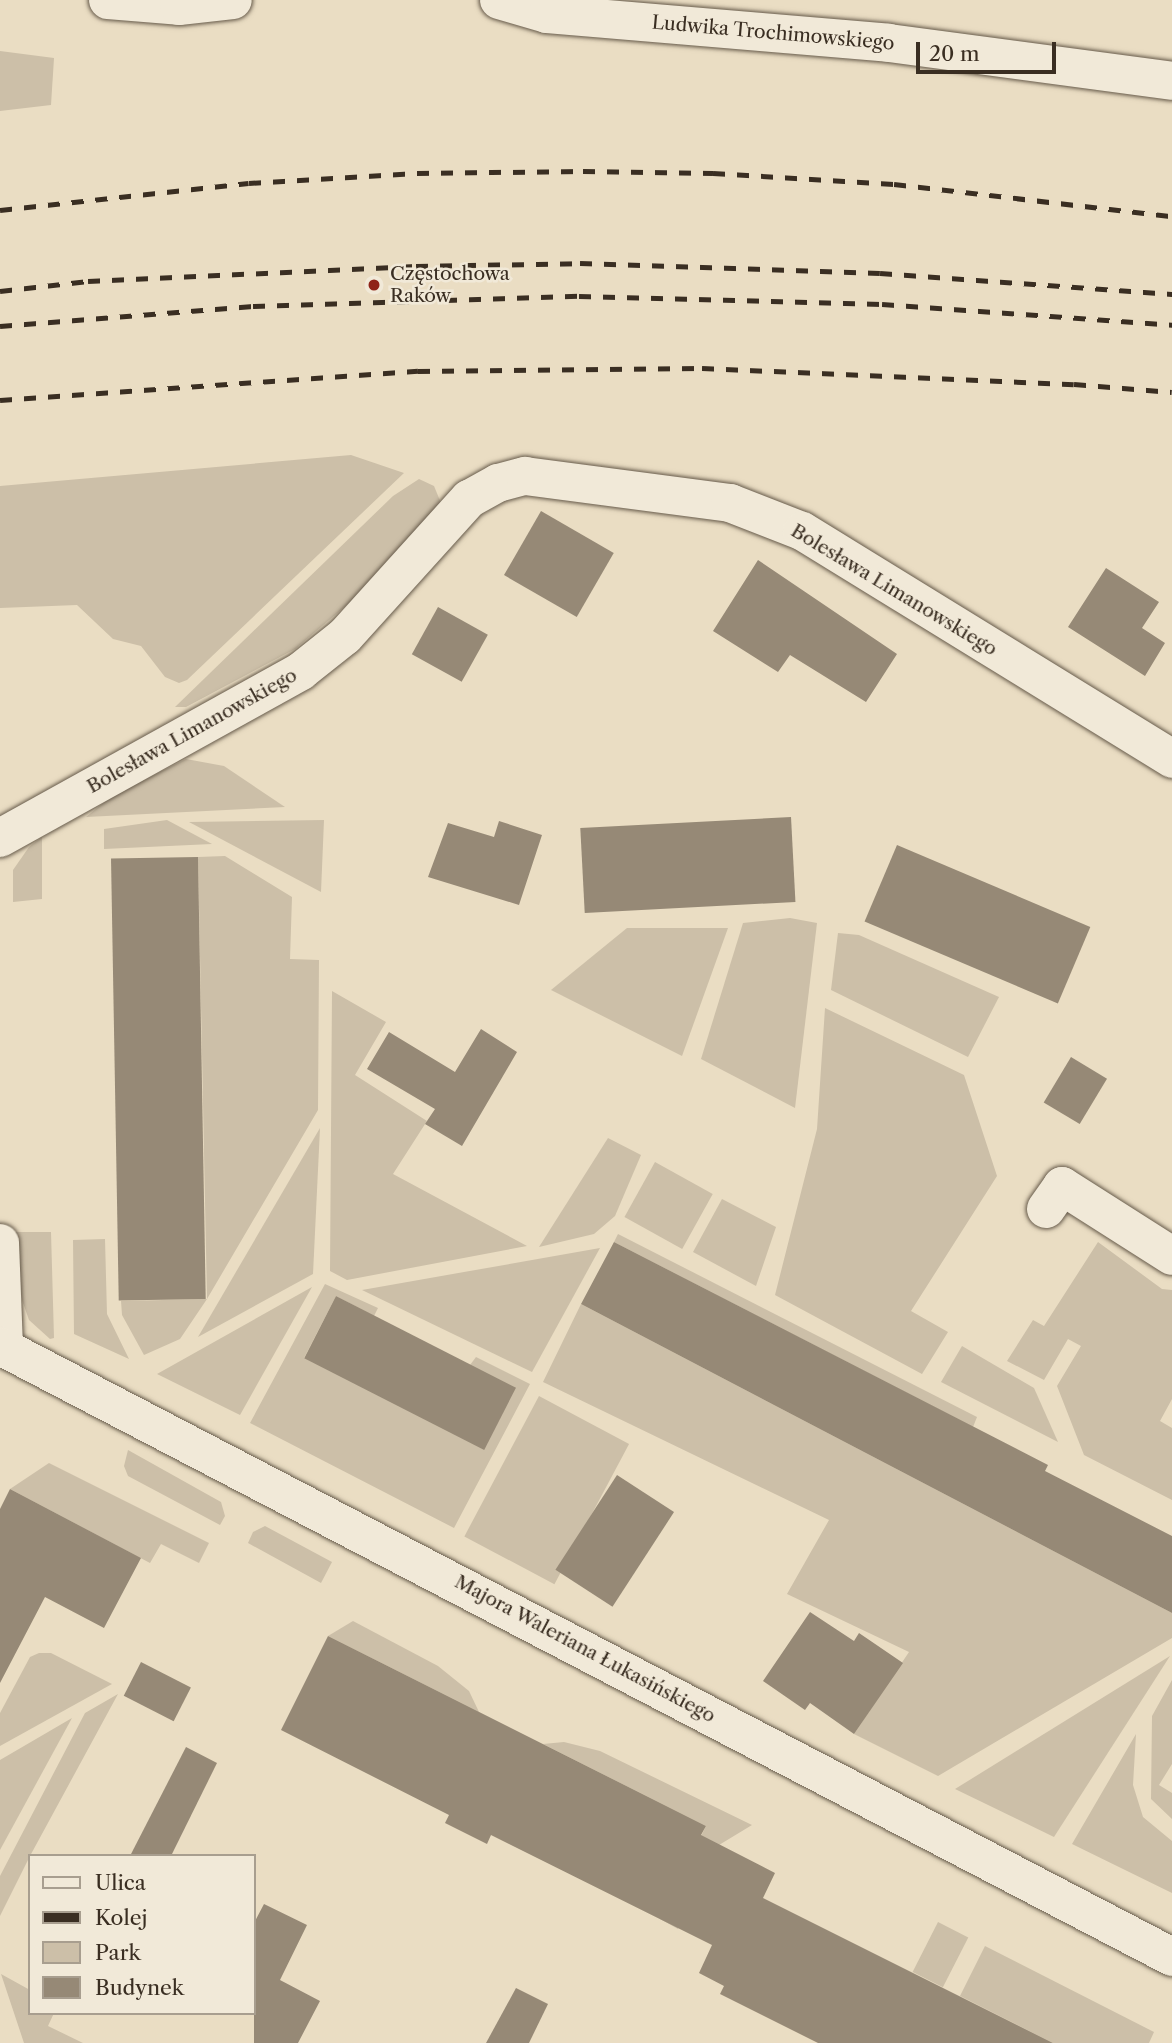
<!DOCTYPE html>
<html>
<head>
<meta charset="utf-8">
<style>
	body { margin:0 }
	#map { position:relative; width:1172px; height:2043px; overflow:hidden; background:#eaddc3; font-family:"Libre Caslon Text",serif }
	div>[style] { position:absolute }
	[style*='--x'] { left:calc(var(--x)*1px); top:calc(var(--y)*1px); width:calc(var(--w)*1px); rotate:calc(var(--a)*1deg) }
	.green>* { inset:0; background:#ccbfa8; transform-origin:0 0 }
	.building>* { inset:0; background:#968976; transform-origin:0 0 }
	.roads { filter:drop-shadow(0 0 2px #665a4a) drop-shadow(0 0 2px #665a4a) }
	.minor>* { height:38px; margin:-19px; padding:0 19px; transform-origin:19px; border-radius:19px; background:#f1e9d8 }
	.rail>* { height:5px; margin-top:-2.5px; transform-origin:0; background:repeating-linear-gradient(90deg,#3a2e22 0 12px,transparent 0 24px) }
	.dots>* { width:19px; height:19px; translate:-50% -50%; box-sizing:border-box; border:4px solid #f1e9d8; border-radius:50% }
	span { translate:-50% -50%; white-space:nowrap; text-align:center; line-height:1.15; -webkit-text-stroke:5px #f1e9d8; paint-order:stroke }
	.street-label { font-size:19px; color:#3a2e22 }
	.poi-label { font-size:19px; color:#3a2e22 }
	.left { translate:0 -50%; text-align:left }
	.legend { position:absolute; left:28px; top:1854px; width:228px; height:161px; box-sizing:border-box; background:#f1e9d8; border:2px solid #a89e8f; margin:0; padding:9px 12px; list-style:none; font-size:21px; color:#3a2e22 }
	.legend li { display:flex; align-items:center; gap:14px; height:35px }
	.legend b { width:35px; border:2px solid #a89e8f }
	.scale { position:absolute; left:916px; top:42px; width:140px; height:32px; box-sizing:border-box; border:4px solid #3a2e22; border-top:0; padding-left:9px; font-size:21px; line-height:24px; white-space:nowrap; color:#3a2e22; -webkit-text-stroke:5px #f1e9d8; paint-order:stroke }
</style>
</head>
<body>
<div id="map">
	<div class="green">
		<div style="clip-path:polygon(0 51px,54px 58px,51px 105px,0 111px)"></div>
		<div style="clip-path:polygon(351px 455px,404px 473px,187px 680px,179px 683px,165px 677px,141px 646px,113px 639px,77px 605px,0 608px,0 486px)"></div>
		<div style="clip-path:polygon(419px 479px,434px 486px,441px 503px,395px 564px,295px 649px,186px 707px,175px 707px,393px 496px)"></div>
		<div style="clip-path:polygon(186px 759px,224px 766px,285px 807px,86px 817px,112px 796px)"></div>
		<div style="clip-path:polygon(167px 820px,212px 844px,104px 849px,104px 829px)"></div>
		<div style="clip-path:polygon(324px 820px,321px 892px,189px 822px)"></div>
		<div style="clip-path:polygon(42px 837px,42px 899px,13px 902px,13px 870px,29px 847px)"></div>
		<div style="clip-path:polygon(225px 856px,292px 897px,290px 959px,319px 960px,318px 1110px,207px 1299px,180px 1339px,144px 1355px,122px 1315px,121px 1301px,207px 1299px,198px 857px)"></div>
		<div style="clip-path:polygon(790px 918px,817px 923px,795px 1108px,701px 1059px,743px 923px)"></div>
		<div style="clip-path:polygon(627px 928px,728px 928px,682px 1056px,551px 990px)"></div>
		<div style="clip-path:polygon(838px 933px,859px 935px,999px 997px,968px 1057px,831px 990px)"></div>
		<div style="clip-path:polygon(332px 991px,386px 1022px,355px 1075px,427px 1121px,393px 1174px,527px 1246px,347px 1280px,330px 1271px)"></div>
		<div style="clip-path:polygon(825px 1008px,964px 1075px,997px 1176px,911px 1311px,948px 1332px,922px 1374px,775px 1295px,817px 1129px)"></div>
		<div style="clip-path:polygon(320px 1128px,313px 1274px,198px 1337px)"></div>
		<div style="clip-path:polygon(608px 1138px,641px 1155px,615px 1216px,594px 1234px,539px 1247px)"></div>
		<div style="left:655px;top:1162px;width:66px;height:63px;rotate:29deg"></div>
		<div style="clip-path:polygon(722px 1199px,776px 1227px,756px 1286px,693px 1252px)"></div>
		<div style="clip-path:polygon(16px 1232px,51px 1232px,54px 1338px,50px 1339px,29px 1320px,22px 1300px)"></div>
		<div style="clip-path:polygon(618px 1234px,977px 1417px,973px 1427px,614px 1242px)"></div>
		<div style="clip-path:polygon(105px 1239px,107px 1314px,129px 1359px,74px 1334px,73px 1240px)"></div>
		<div style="clip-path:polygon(1098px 1242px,1162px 1289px,1172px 1290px,1172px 1399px,1160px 1421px,1172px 1428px,1172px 1500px,1084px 1455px,1057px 1386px,1081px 1346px,1068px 1339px,1044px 1380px,1007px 1361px,1033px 1320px,1044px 1326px)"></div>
		<div style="clip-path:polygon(600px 1248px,532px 1372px,362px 1290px)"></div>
		<div style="clip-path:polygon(325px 1284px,378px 1308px,374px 1316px,336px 1296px,304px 1358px,470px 1365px,476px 1357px,530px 1384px,454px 1528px,250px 1423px)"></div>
		<div style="clip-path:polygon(312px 1287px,240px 1415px,157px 1374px)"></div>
		<div style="clip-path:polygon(581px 1304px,1172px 1613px,1172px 1638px,938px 1776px,854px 1734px,909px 1652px,787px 1594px,829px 1520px,543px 1382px)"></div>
		<div style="clip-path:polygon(962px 1346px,1034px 1388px,1058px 1442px,941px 1382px)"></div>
		<div style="left:539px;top:1396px;width:102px;height:159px;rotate:28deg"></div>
		<div style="clip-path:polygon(128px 1450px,221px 1502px,225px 1516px,220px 1525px,128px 1476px,124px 1466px)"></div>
		<div style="clip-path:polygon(49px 1463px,209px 1543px,199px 1563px,161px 1544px,150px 1563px,10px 1489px)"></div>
		<div style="clip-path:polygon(265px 1526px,332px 1562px,321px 1583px,248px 1543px,253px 1532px)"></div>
		<div style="clip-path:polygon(353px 1621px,438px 1666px,469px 1691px,479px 1712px,328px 1636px)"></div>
		<div style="clip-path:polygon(39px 1653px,51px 1653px,112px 1684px,0 1746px,0 1713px,30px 1657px)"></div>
		<div style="clip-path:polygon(1170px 1656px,1054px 1837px,955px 1789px)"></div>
		<div style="clip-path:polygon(1172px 1680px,1172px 1764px,1159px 1785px,1172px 1793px,1172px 1819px,1151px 1799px,1152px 1716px)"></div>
		<div style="clip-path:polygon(118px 1694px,30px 1856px,0 1916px,0 1876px,85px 1713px)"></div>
		<div style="clip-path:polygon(72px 1718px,0 1850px,0 1760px)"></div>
		<div style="clip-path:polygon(1136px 1734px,1133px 1785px,1143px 1817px,1172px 1841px,1172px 1893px,1072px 1844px)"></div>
		<div style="clip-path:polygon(564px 1742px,600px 1751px,752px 1825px,719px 1845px,678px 1929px,660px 1919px,706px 1826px,543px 1744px)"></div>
		<div style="left:938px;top:1922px;width:34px;height:56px;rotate:27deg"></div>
		<div style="clip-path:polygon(985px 1946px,1154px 2032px,1149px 2043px,1053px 2043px,960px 1996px)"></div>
		<div style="clip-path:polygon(1px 1974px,30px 1990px,30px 2013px,54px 2013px,48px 2026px,83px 2043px,24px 2043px)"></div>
	</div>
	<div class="building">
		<div style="left:541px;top:511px;width:84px;height:74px;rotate:30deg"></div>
		<div style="clip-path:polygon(758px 560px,897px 654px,866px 702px,790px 655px,778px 672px,713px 631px)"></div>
		<div style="clip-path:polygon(1106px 568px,1159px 602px,1142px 628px,1165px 643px,1145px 676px,1068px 627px)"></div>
		<div style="left:438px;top:607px;width:57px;height:54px;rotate:29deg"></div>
		<div style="left:791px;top:817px;width:85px;height:211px;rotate:87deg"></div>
		<div style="clip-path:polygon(499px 821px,542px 835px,519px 905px,428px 877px,448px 823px,494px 837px)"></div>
		<div style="left:897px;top:845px;width:210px;height:83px;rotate:23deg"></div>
		<div style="left:198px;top:857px;width:442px;height:87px;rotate:89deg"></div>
		<div style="clip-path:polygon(481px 1029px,517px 1052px,462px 1146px,425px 1124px,435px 1109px,367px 1069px,389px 1032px,455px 1072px)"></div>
		<div style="left:1071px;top:1057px;width:42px;height:53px;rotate:31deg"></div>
		<div style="clip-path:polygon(614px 1242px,1048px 1465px,1045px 1471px,1172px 1536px,1172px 1613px,581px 1304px)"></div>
		<div style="left:336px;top:1296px;width:202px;height:70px;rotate:27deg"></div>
		<div style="left:617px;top:1475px;width:68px;height:113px;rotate:33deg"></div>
		<div style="clip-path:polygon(10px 1489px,141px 1558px,104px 1628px,45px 1597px,0 1683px,0 1509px)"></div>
		<div style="clip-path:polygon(810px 1612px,854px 1641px,859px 1633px,903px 1663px,854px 1734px,810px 1703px,805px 1710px,763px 1681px)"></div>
		<div style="clip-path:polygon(328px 1636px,706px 1826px,701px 1835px,775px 1873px,763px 1898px,1053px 2043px,818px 2043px,720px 1994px,724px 1986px,699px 1973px,712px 1945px,491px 1835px,487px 1844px,445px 1823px,449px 1815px,281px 1730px)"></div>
		<div style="left:141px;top:1662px;width:56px;height:38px;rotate:27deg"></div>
		<div style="clip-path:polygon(186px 1747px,217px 1763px,171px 1856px,130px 1856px)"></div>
		<div style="clip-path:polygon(264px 1904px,307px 1925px,280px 1980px,320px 2001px,298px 2043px,254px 2043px,254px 1923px)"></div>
		<div style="clip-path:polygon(516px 1988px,548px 2004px,529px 2043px,486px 2043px)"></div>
	</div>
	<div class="roads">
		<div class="minor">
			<div style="--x:108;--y:0;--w:71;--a:4.8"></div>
			<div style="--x:179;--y:6;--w:54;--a:-6.3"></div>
			<div style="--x:499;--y:0;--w:50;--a:16.3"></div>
			<div style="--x:547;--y:14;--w:343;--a:4.8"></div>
			<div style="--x:889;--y:43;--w:286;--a:7.6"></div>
			<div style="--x:0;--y:838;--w:344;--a:-29"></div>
			<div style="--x:301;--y:671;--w:56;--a:-38.5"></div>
			<div style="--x:345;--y:636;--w:185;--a:-47.9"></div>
			<div style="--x:469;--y:499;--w:33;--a:-29"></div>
			<div style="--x:498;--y:483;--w:28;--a:-15"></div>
			<div style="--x:525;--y:476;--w:207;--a:7.5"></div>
			<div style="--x:730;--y:503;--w:77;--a:21.3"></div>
			<div style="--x:802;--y:531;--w:435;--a:31.6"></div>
			<div style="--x:1046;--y:1209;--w:28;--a:-55"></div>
			<div style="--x:1062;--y:1186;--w:130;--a:32.5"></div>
			<div style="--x:0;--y:1243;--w:105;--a:87.8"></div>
			<div style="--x:0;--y:1346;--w:1322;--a:27.53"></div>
		</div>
	</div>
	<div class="rail">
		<div style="--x:0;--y:210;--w:250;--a:-6.2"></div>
		<div style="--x:249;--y:183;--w:168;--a:-3.4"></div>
		<div style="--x:417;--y:173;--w:166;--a:-0.7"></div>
		<div style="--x:583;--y:171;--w:130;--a:0.9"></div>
		<div style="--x:713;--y:173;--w:181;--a:3.5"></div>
		<div style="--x:894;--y:184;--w:280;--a:6.6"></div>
		<div style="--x:0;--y:291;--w:89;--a:-6.5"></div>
		<div style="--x:88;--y:281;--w:328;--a:-2.6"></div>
		<div style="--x:416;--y:266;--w:164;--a:-1"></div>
		<div style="--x:580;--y:263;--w:300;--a:1.9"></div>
		<div style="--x:880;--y:273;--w:293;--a:4.1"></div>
		<div style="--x:0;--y:326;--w:254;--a:-4.5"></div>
		<div style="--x:253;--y:306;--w:326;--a:-1.8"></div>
		<div style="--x:579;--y:296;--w:303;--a:1.5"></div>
		<div style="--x:882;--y:304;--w:291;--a:4.1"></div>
		<div style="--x:0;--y:400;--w:419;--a:-4"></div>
		<div style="--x:418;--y:371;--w:284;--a:-0.6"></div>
		<div style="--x:702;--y:368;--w:372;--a:2.5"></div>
		<div style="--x:1074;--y:384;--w:98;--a:4.7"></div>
	</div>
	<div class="dots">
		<div style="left:374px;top:285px;background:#8f2418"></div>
	</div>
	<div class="street-label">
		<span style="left:773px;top:33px;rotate:5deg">Ludwika Trochimowskiego</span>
		<span style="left:894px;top:590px;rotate:31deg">Bolesława Limanowskiego</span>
		<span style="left:192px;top:731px;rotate:-29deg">Bolesława Limanowskiego</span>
		<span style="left:585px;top:1649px;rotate:28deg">Majora Waleriana Łukasińskiego</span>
	</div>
	<div class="poi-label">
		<span class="left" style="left:390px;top:285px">Częstochowa<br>Raków</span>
	</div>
	<ul class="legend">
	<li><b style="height:9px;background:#f1e9d8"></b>Ulica</li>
	<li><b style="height:9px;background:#3a2e22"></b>Kolej</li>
	<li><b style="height:19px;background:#ccbfa8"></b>Park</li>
	<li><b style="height:19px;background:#968976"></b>Budynek</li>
	</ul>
	<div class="scale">20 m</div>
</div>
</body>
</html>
